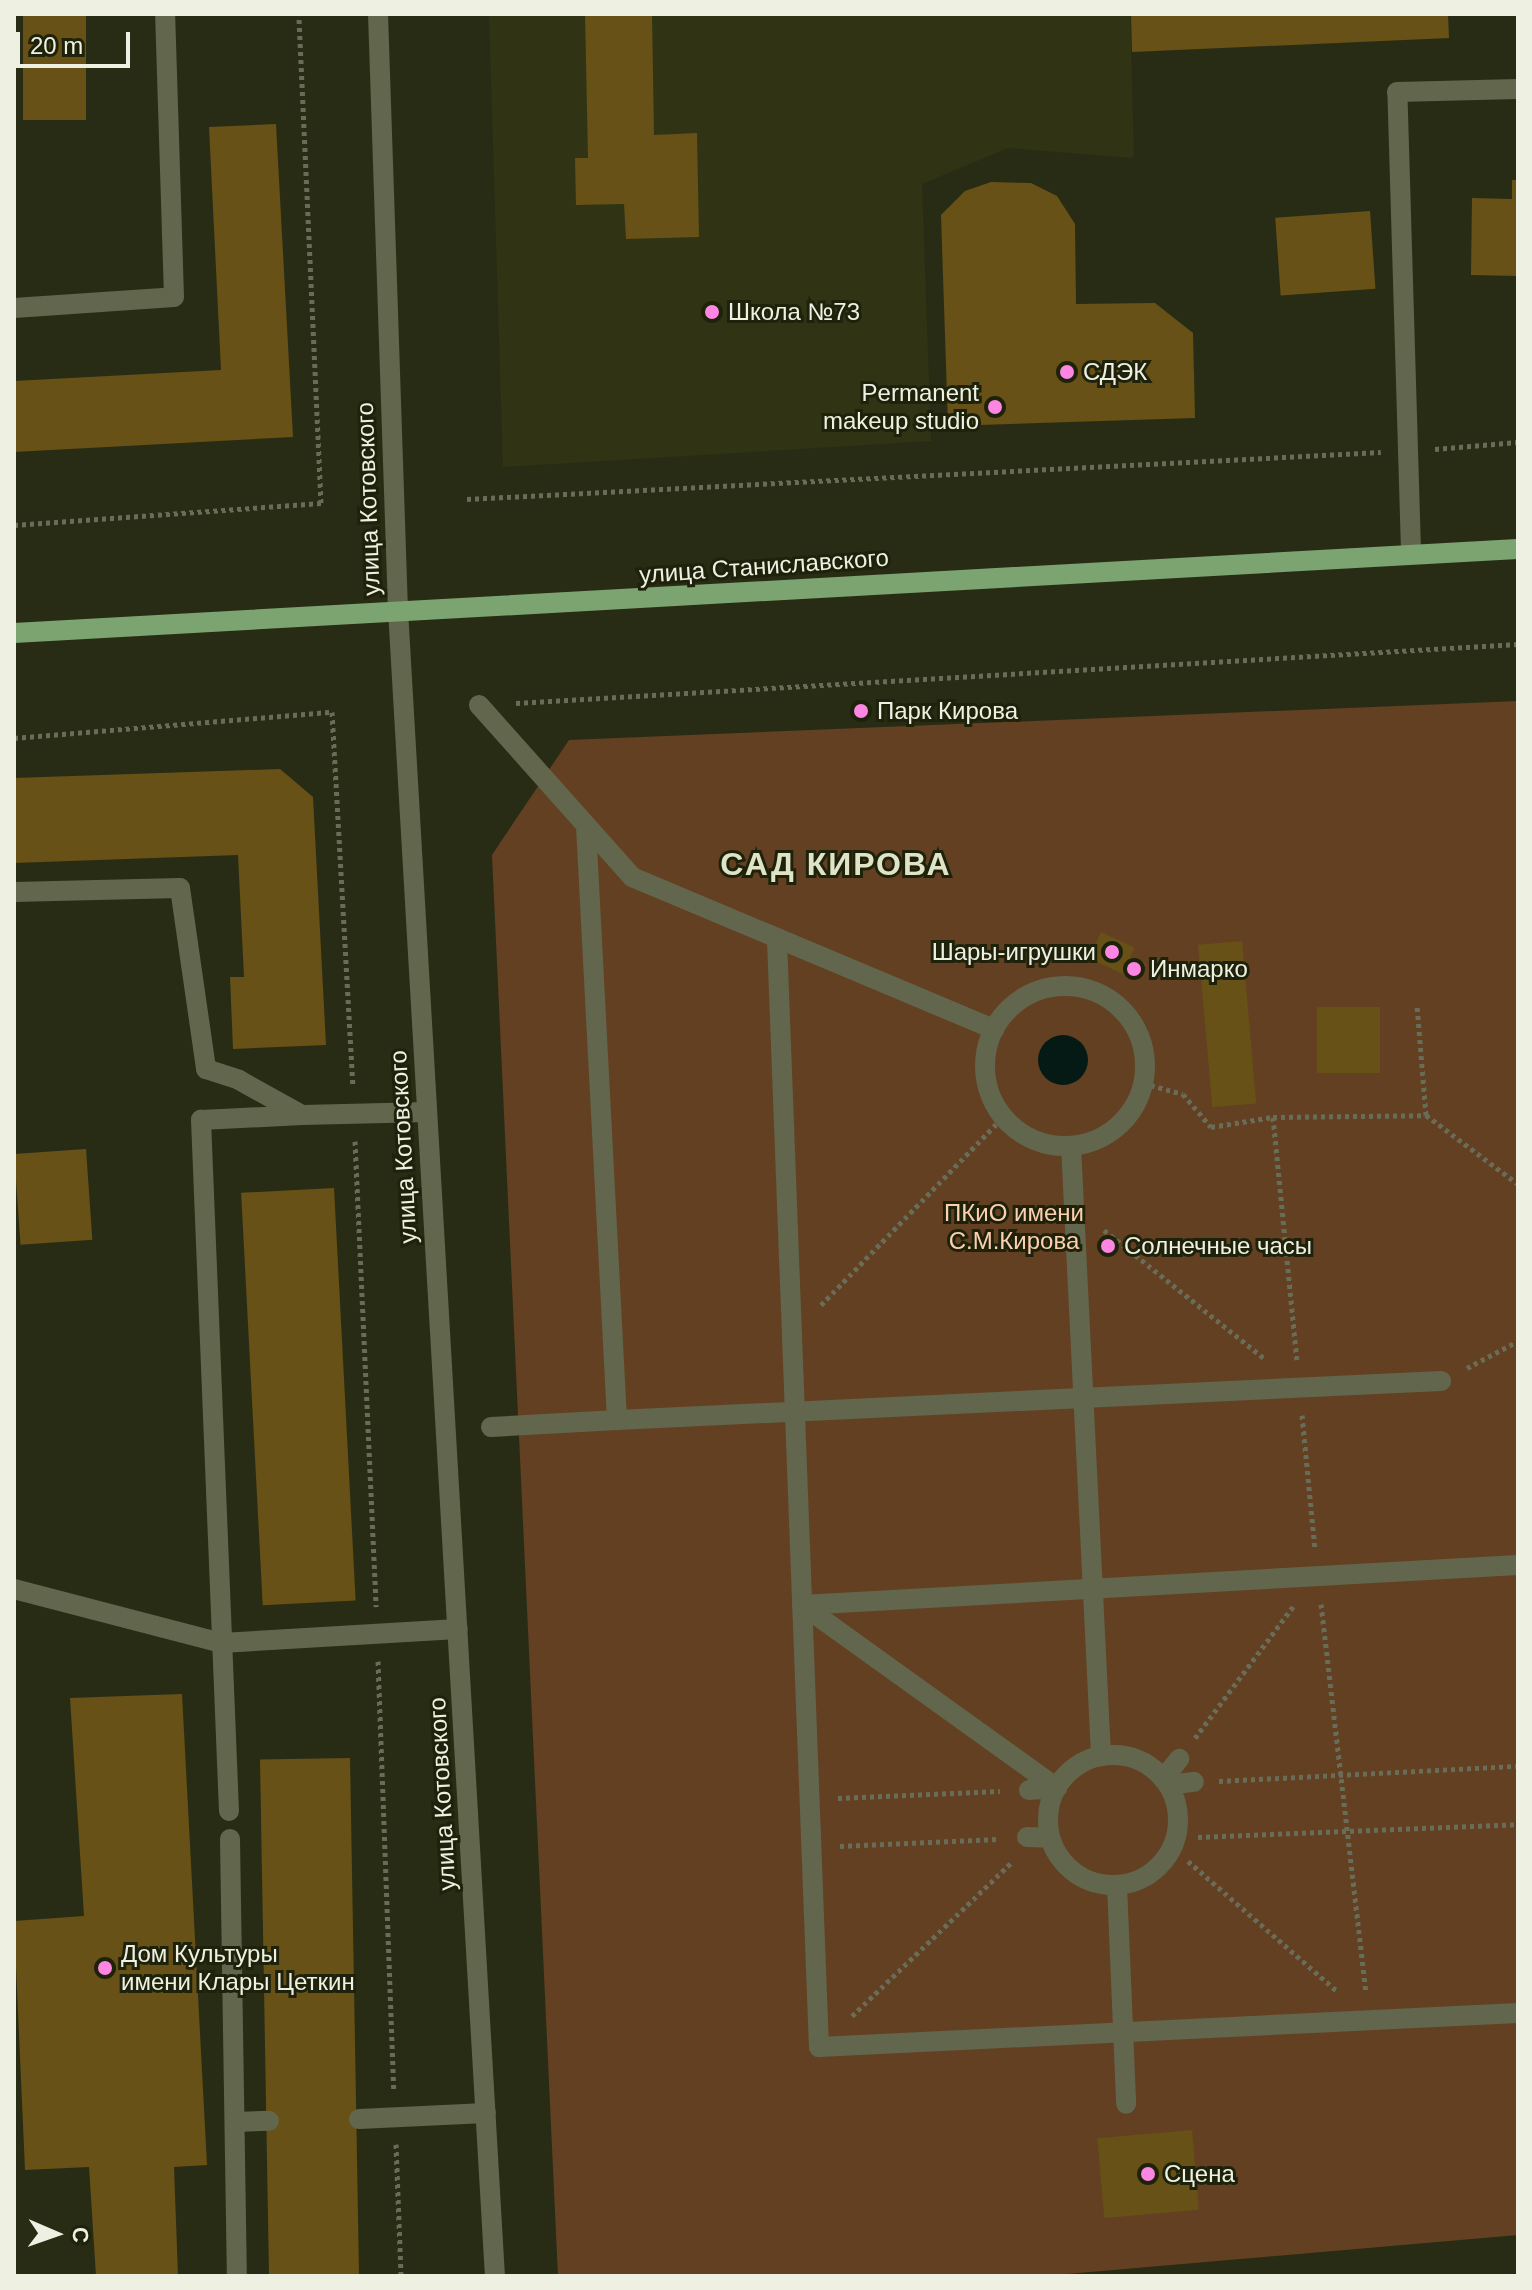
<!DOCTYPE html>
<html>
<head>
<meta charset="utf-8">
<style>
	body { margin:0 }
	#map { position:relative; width:1532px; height:2290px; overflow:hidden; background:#292c14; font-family:Arial,sans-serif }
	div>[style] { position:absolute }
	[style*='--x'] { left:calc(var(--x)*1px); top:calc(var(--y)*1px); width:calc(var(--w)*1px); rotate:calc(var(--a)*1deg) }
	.built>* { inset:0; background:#303414 }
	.green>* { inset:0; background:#634022 }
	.water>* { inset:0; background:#051a14 }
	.round { border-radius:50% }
	.building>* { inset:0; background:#675117; transform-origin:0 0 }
	.path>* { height:5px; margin-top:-2.5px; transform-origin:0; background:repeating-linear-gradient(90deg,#696c57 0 4px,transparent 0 8px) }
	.lane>* { height:20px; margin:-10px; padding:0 10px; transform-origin:10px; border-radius:10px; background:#62664c }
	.street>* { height:20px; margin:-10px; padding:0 10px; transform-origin:10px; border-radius:10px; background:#62664c }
	.street>.ring { margin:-10px; padding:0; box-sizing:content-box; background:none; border:20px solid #62664c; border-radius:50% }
	.secondary>* { height:20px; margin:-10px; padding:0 10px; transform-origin:10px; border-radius:10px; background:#62664c }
	.primary>* { height:20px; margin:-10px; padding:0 10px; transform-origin:10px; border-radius:10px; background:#7ca470 }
	.dots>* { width:22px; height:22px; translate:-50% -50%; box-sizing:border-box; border:4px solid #1f220b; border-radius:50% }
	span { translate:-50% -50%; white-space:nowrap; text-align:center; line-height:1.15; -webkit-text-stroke:6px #1f220b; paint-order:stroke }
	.poi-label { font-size:24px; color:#eef1e2 }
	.left { translate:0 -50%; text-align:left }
	.right { translate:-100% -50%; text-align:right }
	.street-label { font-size:24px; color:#eef1e2 }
	.park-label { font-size:24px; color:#fbd0af }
	.district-label { font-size:32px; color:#dfe4c6; font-weight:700; letter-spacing:2px }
	.frame { position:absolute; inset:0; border:16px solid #eef1e2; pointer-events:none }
	.north { position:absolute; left:16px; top:2194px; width:80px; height:80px; -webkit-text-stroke:6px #1f220b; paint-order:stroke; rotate:92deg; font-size:22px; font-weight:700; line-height:32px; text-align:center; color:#eef1e2 }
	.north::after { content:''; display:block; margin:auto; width:28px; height:36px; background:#eef1e2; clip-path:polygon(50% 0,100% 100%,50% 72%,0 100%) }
	.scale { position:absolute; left:16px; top:32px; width:114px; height:36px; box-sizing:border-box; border:4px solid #eef1e2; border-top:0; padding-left:10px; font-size:24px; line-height:28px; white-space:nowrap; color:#eef1e2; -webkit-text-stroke:6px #1f220b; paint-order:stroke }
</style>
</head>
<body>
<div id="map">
	<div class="built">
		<div style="clip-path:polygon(489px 14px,1130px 14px,1134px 158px,1008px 148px,922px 184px,931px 441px,503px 467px)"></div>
	</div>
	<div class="green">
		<div style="clip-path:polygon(1518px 701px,1518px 2235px,1044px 2276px,558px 2276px,492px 855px,569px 740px)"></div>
	</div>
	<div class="water">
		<div class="round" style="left:1038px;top:1035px;width:50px;height:50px"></div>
	</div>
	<div class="building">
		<div style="left:23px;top:14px;width:63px;height:106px"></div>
		<div style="clip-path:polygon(585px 14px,652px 14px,654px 135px,697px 133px,699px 237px,626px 239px,624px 204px,576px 205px,575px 158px,588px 158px)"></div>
		<div style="clip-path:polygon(1131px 14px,1448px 14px,1449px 38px,1132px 52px)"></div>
		<div style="clip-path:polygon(276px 124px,293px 437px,14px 452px,14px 381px,221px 370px,209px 127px)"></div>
		<div style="clip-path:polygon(1512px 180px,1518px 180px,1518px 276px,1471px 275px,1472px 198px,1512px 199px)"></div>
		<div style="clip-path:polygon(991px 182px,1031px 183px,1057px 196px,1075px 224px,1076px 304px,1155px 303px,1193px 333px,1195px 418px,948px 426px,941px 215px,965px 191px)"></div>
		<div style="left:1370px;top:211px;width:78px;height:95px;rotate:86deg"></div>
		<div style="clip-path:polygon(280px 769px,313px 797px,326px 1045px,233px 1049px,230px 977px,244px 977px,238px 855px,14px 863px,14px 778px)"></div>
		<div style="clip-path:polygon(1101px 932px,1135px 948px,1130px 957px,1146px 964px,1137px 981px,1089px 958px)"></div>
		<div style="left:1242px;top:941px;width:163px;height:44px;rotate:85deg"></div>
		<div style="left:1380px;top:1007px;width:66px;height:63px;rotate:90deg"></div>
		<div style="left:86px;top:1149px;width:91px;height:72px;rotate:86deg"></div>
		<div style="left:334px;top:1188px;width:413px;height:93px;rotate:87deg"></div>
		<div style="clip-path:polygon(182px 1694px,207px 2165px,174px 2167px,178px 2276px,96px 2276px,89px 2167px,25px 2170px,14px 1921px,84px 1916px,70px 1698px)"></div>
		<div style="left:350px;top:1758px;width:518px;height:90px;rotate:89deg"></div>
		<div style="left:1192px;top:2130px;width:80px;height:95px;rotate:85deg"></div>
	</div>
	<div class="path">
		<div style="--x:1435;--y:449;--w:83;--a:-4.8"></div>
		<div style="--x:467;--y:499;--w:915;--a:-2.94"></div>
		<div style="--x:14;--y:525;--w:308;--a:-4.1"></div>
		<div style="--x:321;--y:503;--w:489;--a:-92.6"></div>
		<div style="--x:516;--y:703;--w:1004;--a:-3.37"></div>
		<div style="--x:14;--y:738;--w:319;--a:-4.7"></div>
		<div style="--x:332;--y:712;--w:376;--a:86.8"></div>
		<div style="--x:1143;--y:1083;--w:41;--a:15.4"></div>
		<div style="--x:1183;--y:1094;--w:43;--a:49.7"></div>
		<div style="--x:1211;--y:1127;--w:63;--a:-9.2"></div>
		<div style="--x:1273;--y:1117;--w:153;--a:-0.7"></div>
		<div style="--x:1426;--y:1115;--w:109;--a:-94.7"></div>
		<div style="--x:1426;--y:1115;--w:115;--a:36.9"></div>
		<div style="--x:1273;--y:1117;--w:246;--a:84.4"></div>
		<div style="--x:355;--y:1141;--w:466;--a:87.4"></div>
		<div style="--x:1104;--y:1230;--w:206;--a:38.7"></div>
		<div style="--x:821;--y:1305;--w:262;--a:-45.9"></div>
		<div style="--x:1467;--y:1368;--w:58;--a:-27.9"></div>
		<div style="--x:1302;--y:1415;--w:135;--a:84.5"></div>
		<div style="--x:1321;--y:1604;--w:390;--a:83.4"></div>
		<div style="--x:378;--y:1661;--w:430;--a:87.9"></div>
		<div style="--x:1195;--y:1738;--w:166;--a:-53.3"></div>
		<div style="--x:1219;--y:1781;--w:299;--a:-2.9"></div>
		<div style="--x:838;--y:1798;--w:162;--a:-2.5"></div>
		<div style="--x:1198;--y:1837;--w:320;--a:-2.3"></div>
		<div style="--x:840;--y:1846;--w:158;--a:-2.5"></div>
		<div style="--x:1188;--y:1861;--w:199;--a:41.1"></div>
		<div style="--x:852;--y:2016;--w:222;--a:-43.9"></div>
		<div style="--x:396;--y:2144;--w:132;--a:87.8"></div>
	</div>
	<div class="lane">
		<div style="--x:14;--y:308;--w:160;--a:-3.9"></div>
		<div style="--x:174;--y:297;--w:283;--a:-91.8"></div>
		<div style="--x:1411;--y:551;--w:459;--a:-91.7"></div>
		<div style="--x:1397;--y:92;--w:121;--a:-1.4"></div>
		<div style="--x:14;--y:892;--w:166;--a:-1.4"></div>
		<div style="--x:180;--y:888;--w:183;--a:81.8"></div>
		<div style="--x:206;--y:1069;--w:35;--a:18"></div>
		<div style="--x:239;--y:1080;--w:72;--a:29.1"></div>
		<div style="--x:302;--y:1115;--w:125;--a:-1.4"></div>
		<div style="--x:229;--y:1811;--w:692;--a:-92.32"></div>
		<div style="--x:201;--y:1120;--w:101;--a:-2.8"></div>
		<div style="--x:230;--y:1839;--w:437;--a:89.1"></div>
		<div style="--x:359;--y:2119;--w:127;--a:-2.7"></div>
		<div style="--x:235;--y:2122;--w:34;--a:-2"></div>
	</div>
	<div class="street">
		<div style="--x:479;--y:705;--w:230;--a:48.3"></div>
		<div style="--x:632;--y:877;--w:393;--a:22.8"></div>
		<div style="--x:586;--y:826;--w:595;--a:87.01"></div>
		<div style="--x:617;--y:1420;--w:825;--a:-2.71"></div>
		<div style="--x:777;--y:940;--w:1108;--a:87.83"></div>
		<div style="--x:819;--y:2047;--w:700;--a:-2.78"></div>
		<div class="ring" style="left:985px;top:986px;width:140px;height:140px"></div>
		<div style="--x:1071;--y:1146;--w:611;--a:87.18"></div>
		<div style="--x:491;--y:1427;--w:126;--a:-3.2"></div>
		<div style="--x:14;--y:1589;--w:214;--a:14.6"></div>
		<div style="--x:221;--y:1643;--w:237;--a:-3.4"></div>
		<div class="ring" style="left:1048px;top:1755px;width:110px;height:110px"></div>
		<div style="--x:1163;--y:1779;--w:26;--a:-51"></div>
		<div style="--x:1168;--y:1785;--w:26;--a:-7"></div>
		<div style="--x:1057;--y:1788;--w:314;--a:-144.3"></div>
		<div style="--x:802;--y:1605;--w:717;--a:-3.2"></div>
		<div style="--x:1029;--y:1790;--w:28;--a:-4"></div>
		<div style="--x:1027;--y:1837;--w:23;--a:2"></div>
		<div style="--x:1117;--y:1885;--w:219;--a:87.6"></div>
	</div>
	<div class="secondary">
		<div style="--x:378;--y:14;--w:596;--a:88.08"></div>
		<div style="--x:398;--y:610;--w:1669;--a:86.67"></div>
	</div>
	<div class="primary">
		<div style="--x:14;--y:633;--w:1506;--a:-3.2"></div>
	</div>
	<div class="dots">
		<div style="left:712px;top:312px;background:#fd86e2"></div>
		<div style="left:1067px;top:372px;background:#fd86e2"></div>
		<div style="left:995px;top:407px;background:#fd86e2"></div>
		<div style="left:861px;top:711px;background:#fd86e2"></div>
		<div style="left:1112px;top:952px;background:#fd86e2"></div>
		<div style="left:1134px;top:969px;background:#fd86e2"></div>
		<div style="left:1108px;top:1246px;background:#fd86e2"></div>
		<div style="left:105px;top:1968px;background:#fd86e2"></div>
		<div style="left:1148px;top:2174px;background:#fd86e2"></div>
	</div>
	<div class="poi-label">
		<span class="left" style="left:728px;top:312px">Школа №73</span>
		<span class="left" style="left:1083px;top:372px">СДЭК</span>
		<span class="right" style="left:979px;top:407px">Permanent<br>makeup studio</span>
		<span class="left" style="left:877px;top:711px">Парк Кирова</span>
		<span class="right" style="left:1096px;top:952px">Шары-игрушки</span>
		<span class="left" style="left:1150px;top:969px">Инмарко</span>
		<span class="left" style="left:1124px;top:1246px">Солнечные часы</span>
		<span class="left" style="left:121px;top:1968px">Дом Культуры<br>имени Клары Цеткин</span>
		<span class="left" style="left:1164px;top:2174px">Сцена</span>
	</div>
	<div class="street-label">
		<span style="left:368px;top:499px;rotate:-92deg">улица Котовского</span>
		<span style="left:764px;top:566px;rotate:-4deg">улица Станиславского</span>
		<span style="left:403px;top:1147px;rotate:-93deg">улица Котовского</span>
		<span style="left:442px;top:1794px;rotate:-93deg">улица Котовского</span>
	</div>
	<div class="park-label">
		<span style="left:1014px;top:1227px">ПКиО имени<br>С.М.Кирова</span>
	</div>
	<div class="district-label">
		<span style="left:836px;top:864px">САД КИРОВА</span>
	</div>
	<div class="frame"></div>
	<div class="north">С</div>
	<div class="scale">20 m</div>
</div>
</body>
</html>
